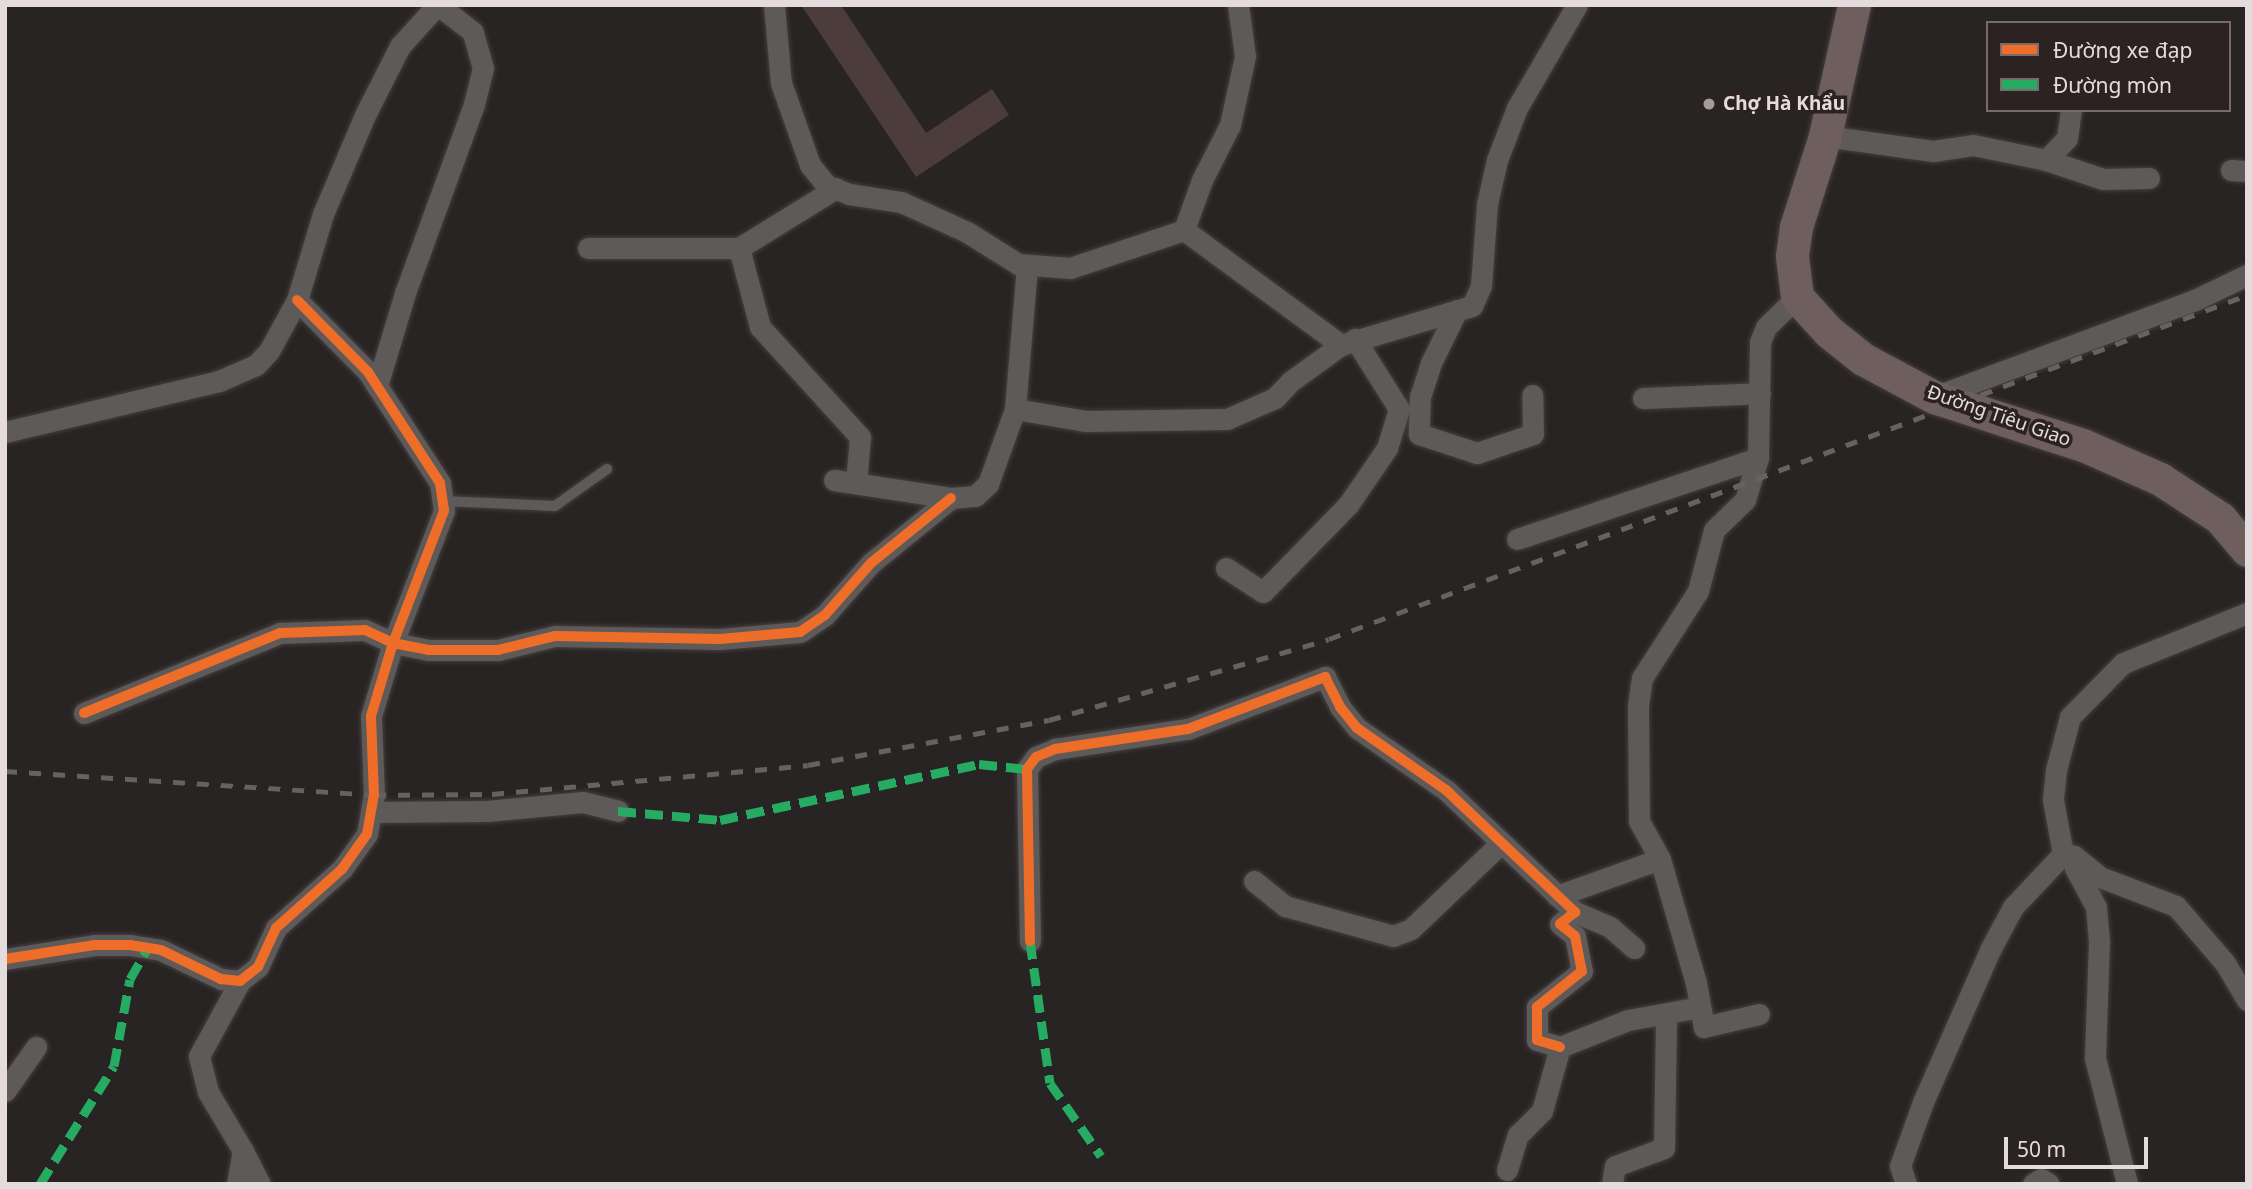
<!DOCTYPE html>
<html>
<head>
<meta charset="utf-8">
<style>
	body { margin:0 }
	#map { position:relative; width:2252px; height:1189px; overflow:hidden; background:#292424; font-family:"Noto Sans",sans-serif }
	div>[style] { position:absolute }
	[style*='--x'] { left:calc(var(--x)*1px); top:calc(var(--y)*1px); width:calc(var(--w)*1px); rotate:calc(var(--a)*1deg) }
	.building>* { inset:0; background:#4c3d3c }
	.roads { filter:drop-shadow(0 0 2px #443f3e) drop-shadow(0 0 2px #443f3e) }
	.service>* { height:10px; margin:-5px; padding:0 5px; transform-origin:5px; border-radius:5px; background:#5e5a59 }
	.minor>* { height:21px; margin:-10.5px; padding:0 10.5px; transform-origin:10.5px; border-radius:10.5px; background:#5e5a59 }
	.trunk>* { height:33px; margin:-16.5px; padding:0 16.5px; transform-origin:16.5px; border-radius:16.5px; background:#6e5e5e }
	.rail>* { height:5px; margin-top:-2.5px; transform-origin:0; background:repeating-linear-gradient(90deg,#666262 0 12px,transparent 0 24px) }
	.quiet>* { height:9px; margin-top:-4.5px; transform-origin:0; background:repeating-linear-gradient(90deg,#26ab63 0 18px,transparent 0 27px) }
	.cycleway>* { height:10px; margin:-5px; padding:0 5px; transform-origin:5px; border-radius:5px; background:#ee6e29 }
	.dots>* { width:19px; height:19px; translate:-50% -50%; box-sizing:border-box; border:4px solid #2c2221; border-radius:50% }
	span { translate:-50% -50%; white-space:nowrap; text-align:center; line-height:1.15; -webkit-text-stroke:7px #2c2221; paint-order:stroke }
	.poi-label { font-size:19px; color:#e4dcdc; font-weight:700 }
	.left { translate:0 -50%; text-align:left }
	.street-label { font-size:19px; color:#e4dcdc }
	.frame { position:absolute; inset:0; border:7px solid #e4dcdc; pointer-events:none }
	.legend { position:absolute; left:1986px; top:21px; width:245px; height:91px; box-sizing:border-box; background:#2c2221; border:2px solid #766c6c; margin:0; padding:9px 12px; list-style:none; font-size:21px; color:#e4dcdc }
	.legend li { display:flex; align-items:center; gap:14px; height:35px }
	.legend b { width:35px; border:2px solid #766c6c }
	.scale { position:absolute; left:2004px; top:1137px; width:144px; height:32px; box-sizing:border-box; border:4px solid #e4dcdc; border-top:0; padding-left:9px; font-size:21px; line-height:24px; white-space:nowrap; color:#e4dcdc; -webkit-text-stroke:5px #2c2221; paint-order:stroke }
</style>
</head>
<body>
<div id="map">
	<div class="building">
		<div style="clip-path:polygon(801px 5px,841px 5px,926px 133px,992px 89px,1009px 115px,916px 177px)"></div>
	</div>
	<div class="roads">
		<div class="service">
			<div style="--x:443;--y:501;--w:112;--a:2.6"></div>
			<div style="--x:555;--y:506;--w:64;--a:-35.4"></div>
		</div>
		<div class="minor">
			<div style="--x:774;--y:5;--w:78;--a:84.9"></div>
			<div style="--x:781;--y:83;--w:87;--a:70.5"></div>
			<div style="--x:810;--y:165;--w:26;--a:51"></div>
			<div style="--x:826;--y:185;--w:25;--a:21"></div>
			<div style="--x:849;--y:194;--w:53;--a:8.7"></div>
			<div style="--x:901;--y:202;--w:72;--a:24.4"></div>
			<div style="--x:967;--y:232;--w:60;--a:32.1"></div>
			<div style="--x:1018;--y:264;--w:52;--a:4.4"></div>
			<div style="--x:1070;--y:268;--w:120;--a:-18.4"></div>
			<div style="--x:1184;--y:230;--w:195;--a:36.2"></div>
			<div style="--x:1825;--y:136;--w:109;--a:7.9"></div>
			<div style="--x:1933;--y:151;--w:40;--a:-8.5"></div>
			<div style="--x:1973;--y:145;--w:75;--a:11.6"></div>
			<div style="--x:2046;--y:160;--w:60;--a:18.4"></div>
			<div style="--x:2103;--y:179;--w:46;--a:-1.2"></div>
			<div style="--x:2046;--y:160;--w:30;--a:-46"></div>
			<div style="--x:2067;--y:138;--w:28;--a:-82"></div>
			<div style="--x:2231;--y:170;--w:16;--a:4"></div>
			<div style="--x:1184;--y:230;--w:53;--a:-70.2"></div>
			<div style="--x:1202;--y:180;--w:62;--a:-63"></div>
			<div style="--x:1230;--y:125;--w:71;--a:-77.7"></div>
			<div style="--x:1245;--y:56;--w:51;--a:-97.8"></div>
			<div style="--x:588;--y:248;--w:151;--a:0"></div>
			<div style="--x:739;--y:248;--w:114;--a:-31.7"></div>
			<div style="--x:739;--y:248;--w:82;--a:75.1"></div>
			<div style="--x:760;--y:327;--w:149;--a:47.7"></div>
			<div style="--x:860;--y:437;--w:46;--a:95"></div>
			<div style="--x:1457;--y:310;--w:59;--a:116.1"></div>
			<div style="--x:1431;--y:363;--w:35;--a:108"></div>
			<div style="--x:1420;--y:396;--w:38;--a:92"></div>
			<div style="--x:1419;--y:434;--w:61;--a:18.1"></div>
			<div style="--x:1477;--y:453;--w:59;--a:-18.7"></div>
			<div style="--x:1533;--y:434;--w:39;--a:-91"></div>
			<div style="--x:377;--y:386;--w:97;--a:-73.2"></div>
			<div style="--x:405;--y:293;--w:201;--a:-69.9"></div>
			<div style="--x:474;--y:104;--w:37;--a:-76"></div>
			<div style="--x:483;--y:68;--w:37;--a:-106"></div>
			<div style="--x:473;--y:32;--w:44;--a:-142.4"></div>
			<div style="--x:1934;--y:397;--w:278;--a:-20.4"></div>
			<div style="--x:2195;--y:300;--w:58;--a:-25.7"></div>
			<div style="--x:1643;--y:398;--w:117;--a:-2.4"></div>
			<div style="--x:1015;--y:409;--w:71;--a:9.7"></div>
			<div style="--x:1085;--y:421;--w:142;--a:-0.8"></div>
			<div style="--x:1227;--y:419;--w:52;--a:-23.6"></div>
			<div style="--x:1275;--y:398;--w:23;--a:-47"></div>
			<div style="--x:1291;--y:381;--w:62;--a:-35.8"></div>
			<div style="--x:1341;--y:345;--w:137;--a:-16.6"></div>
			<div style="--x:1472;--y:306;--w:22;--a:-66"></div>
			<div style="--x:1481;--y:286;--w:82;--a:-85.8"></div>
			<div style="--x:1487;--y:204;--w:45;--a:-77.2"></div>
			<div style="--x:1497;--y:160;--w:56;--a:-69"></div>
			<div style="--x:1517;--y:108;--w:119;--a:-59.8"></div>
			<div style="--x:5;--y:432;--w:220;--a:-13.4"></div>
			<div style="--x:219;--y:381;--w:40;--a:-23.4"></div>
			<div style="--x:256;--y:365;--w:19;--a:-47"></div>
			<div style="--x:269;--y:351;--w:58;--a:-61.2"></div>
			<div style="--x:297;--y:300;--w:90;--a:-73.2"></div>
			<div style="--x:323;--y:214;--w:108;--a:-67"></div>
			<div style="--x:365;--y:115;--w:77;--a:-63.1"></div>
			<div style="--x:400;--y:46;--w:55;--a:-47.9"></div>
			<div style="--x:834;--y:480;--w:118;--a:8.7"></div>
			<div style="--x:951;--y:498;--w:24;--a:-5"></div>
			<div style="--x:975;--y:496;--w:18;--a:-43"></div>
			<div style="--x:988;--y:484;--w:80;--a:-70.2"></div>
			<div style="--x:1015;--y:409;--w:144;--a:-85.2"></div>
			<div style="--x:1517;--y:539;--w:254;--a:-18.6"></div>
			<div style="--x:1226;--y:568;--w:44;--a:33"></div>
			<div style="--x:1263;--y:592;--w:122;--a:-45.7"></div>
			<div style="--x:1348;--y:505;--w:69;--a:-55.6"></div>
			<div style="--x:1387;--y:448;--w:41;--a:-72.9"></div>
			<div style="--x:1399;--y:409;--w:83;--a:-122.2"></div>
			<div style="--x:2247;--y:613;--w:134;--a:158"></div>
			<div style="--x:2123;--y:663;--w:76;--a:134.5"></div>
			<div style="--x:2070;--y:717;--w:55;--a:104.8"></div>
			<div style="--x:2056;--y:770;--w:30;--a:96"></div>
			<div style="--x:2053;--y:800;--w:55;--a:79.5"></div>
			<div style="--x:2063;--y:854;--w:11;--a:10"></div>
			<div style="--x:2074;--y:856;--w:33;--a:39"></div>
			<div style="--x:2100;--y:877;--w:81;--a:20.9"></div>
			<div style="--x:2176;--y:906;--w:75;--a:49.3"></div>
			<div style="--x:2225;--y:963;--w:43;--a:59.3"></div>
			<div style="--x:84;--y:713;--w:212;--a:-22.2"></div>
			<div style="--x:280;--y:633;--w:85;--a:-2"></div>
			<div style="--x:365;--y:630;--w:31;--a:25"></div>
			<div style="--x:393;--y:643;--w:36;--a:11"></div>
			<div style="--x:428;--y:650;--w:70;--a:0"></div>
			<div style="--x:498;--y:650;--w:59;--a:-13.8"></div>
			<div style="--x:555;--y:636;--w:165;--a:1"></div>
			<div style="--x:720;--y:639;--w:80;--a:-5"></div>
			<div style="--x:800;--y:632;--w:30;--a:-34"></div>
			<div style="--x:825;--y:615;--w:69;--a:-48.5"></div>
			<div style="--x:871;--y:563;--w:103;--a:-39.1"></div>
			<div style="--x:371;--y:812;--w:116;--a:-0.5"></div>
			<div style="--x:487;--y:811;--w:96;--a:-5.4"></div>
			<div style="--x:583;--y:802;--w:36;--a:14"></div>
			<div style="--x:2074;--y:856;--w:12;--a:85"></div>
			<div style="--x:2075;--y:868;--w:44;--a:61.7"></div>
			<div style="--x:2096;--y:907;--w:35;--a:85"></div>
			<div style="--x:2099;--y:942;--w:116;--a:92"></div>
			<div style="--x:2095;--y:1058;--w:130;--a:75.7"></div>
			<div style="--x:1254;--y:881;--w:40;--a:39"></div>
			<div style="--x:1285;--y:906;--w:112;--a:15.5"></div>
			<div style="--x:1393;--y:936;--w:19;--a:-21"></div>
			<div style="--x:1411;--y:929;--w:124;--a:-43.7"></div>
			<div style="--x:1557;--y:896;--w:109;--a:-19.8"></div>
			<div style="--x:1575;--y:912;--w:38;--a:23"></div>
			<div style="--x:1610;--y:927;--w:32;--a:41"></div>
			<div style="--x:1030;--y:941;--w:172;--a:-91"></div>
			<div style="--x:1027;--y:769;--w:15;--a:-53"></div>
			<div style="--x:1036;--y:757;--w:21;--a:-23"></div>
			<div style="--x:1055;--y:749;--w:134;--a:-8.6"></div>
			<div style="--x:1188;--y:729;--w:147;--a:-20.8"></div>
			<div style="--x:1325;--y:677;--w:34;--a:63"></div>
			<div style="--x:1340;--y:707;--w:27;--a:51"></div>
			<div style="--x:1357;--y:728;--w:108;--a:34.9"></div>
			<div style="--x:1446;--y:790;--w:178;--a:43.4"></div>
			<div style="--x:1575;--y:912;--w:19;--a:141"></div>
			<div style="--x:1560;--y:924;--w:19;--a:39"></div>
			<div style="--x:1575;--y:936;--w:36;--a:79"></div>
			<div style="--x:1582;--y:971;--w:58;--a:141.3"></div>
			<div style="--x:1537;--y:1007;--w:33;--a:90"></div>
			<div style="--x:1537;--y:1040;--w:24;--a:17"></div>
			<div style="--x:5;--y:959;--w:90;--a:-8.9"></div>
			<div style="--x:94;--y:945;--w:36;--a:0"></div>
			<div style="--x:130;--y:945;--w:31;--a:9"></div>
			<div style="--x:161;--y:950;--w:67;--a:25.8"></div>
			<div style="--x:221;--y:979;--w:19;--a:6"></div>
			<div style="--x:240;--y:981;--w:23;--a:-38"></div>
			<div style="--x:258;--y:967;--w:43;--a:-65.2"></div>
			<div style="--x:276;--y:928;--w:89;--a:-41.8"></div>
			<div style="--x:342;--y:869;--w:43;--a:-54.5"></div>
			<div style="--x:367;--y:834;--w:40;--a:-80"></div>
			<div style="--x:374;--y:795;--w:79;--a:-92.2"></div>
			<div style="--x:371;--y:716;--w:76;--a:-73.2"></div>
			<div style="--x:393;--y:643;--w:142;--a:-68.9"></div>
			<div style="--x:444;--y:511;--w:28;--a:-98"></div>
			<div style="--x:440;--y:483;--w:132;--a:-123"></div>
			<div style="--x:368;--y:372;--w:101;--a:-134.6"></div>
			<div style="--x:1759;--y:1014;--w:57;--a:166.7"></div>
			<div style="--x:1704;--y:1027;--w:45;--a:-100.3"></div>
			<div style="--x:1696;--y:983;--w:129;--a:-106.2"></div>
			<div style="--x:1660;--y:859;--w:43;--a:-118.9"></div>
			<div style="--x:1639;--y:821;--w:115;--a:-90.5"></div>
			<div style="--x:1638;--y:706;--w:28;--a:-82"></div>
			<div style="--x:1642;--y:678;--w:103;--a:-57.2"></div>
			<div style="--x:1698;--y:591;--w:63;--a:-75.3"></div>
			<div style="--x:1714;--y:530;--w:43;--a:-44.1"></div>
			<div style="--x:1745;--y:500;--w:44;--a:-72.8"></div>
			<div style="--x:1758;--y:458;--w:116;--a:-89"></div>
			<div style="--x:1760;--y:342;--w:16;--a:-68"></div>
			<div style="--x:1766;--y:327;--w:43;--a:-44.1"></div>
			<div style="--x:5;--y:1091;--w:54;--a:-54.8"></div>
			<div style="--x:243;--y:1151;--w:37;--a:63"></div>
			<div style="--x:1507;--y:1170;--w:37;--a:-73"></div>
			<div style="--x:1518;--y:1135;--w:34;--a:-45"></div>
			<div style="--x:1542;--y:1111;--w:66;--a:-74.3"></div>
			<div style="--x:1560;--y:1047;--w:73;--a:-21.7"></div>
			<div style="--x:1628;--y:1020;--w:73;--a:-10.2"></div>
			<div style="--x:237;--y:1184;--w:34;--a:-80"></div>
			<div style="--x:243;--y:1151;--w:69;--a:-120.7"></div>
			<div style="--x:208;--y:1092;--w:37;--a:-104"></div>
			<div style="--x:199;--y:1056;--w:85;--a:-61.3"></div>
			<div style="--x:1612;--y:1184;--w:18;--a:-81"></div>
			<div style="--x:1615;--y:1166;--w:52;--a:-20.2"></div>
			<div style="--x:1664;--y:1148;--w:133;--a:-89.1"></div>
			<div style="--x:1906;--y:1184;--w:19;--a:-108"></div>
			<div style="--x:1900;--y:1166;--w:68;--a:-70.2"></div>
			<div style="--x:1923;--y:1102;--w:166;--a:-66.2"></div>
			<div style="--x:1990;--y:950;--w:49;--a:-61.9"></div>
			<div style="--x:2013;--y:907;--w:73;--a:-46.7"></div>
			<div style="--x:2033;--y:1184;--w:9;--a:-32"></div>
			<div style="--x:2041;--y:1179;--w:9;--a:32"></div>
		</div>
		<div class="trunk">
			<div style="--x:1854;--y:5;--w:134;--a:102.5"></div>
			<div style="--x:1825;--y:136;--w:96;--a:107.7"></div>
			<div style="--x:1796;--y:227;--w:29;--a:98"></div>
			<div style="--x:1792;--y:256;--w:41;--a:83"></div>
			<div style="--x:1797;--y:297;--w:47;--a:47.6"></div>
			<div style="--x:1829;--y:332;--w:43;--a:38.5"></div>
			<div style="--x:1863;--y:359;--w:81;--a:28.2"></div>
			<div style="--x:1934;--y:397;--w:157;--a:17.9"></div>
			<div style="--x:2083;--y:445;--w:84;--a:23.8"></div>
			<div style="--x:2160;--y:479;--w:72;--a:33"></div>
			<div style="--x:2220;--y:518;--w:42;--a:49.8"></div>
		</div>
	</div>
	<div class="rail">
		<div style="--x:5;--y:771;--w:370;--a:3.7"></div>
		<div style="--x:374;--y:795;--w:118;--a:-0.5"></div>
		<div style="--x:492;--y:794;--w:317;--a:-5.2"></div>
		<div style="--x:808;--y:765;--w:245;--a:-10.6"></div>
		<div style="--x:1049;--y:720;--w:291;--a:-16.1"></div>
		<div style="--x:1329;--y:639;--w:980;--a:-20.54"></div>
	</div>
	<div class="quiet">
		<div style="--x:618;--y:811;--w:102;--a:5"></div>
		<div style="--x:720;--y:820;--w:265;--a:-12.2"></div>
		<div style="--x:979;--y:764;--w:48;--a:5.9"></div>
		<div style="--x:1030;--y:941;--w:143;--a:82"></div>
		<div style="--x:1050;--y:1083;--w:89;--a:55.1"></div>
		<div style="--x:40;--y:1184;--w:139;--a:-57.9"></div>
		<div style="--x:114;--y:1066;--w:88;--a:-79.6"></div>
		<div style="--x:130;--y:979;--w:36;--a:-60"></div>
	</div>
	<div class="cycleway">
		<div style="--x:84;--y:713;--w:212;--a:-22.2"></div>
		<div style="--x:280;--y:633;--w:85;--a:-2"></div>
		<div style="--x:365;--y:630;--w:31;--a:25"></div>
		<div style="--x:393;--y:643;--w:36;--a:11"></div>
		<div style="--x:428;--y:650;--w:70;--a:0"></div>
		<div style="--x:498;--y:650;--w:59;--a:-13.8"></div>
		<div style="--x:555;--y:636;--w:165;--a:1"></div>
		<div style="--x:720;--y:639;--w:80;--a:-5"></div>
		<div style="--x:800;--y:632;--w:30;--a:-34"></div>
		<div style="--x:825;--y:615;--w:69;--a:-48.5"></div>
		<div style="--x:871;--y:563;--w:103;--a:-39.1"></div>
		<div style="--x:1030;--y:941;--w:172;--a:-91"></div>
		<div style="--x:1027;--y:769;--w:15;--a:-53"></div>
		<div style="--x:1036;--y:757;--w:21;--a:-23"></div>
		<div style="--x:1055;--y:749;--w:134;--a:-8.6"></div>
		<div style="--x:1188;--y:729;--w:147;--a:-20.8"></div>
		<div style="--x:1325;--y:677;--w:34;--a:63"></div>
		<div style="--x:1340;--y:707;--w:27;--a:51"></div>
		<div style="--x:1357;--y:728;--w:108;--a:34.9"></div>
		<div style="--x:1446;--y:790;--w:178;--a:43.4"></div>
		<div style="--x:1575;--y:912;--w:19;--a:141"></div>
		<div style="--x:1560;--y:924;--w:19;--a:39"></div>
		<div style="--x:1575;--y:936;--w:36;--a:79"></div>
		<div style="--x:1582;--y:971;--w:58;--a:141.3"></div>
		<div style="--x:1537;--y:1007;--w:33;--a:90"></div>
		<div style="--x:1537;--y:1040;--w:24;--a:17"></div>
		<div style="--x:5;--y:959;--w:90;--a:-8.9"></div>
		<div style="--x:94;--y:945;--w:36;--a:0"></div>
		<div style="--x:130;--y:945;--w:31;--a:9"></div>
		<div style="--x:161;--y:950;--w:67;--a:25.8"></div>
		<div style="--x:221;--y:979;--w:19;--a:6"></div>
		<div style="--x:240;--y:981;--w:23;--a:-38"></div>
		<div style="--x:258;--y:967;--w:43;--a:-65.2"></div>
		<div style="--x:276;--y:928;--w:89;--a:-41.8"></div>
		<div style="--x:342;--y:869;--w:43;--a:-54.5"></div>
		<div style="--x:367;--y:834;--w:40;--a:-80"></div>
		<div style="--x:374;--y:795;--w:79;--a:-92.2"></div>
		<div style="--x:371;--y:716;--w:76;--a:-73.2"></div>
		<div style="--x:393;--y:643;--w:142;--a:-68.9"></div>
		<div style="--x:444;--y:511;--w:28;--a:-98"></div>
		<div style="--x:440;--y:483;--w:132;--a:-123"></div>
		<div style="--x:368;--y:372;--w:101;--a:-134.6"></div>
	</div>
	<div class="dots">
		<div style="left:1709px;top:104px;background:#a39c9c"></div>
	</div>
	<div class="poi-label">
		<span class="left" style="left:1723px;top:104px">Chợ Hà Khẩu</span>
	</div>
	<div class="street-label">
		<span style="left:1999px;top:416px;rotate:19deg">Đường Tiêu Giao</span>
	</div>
	<div class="frame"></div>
	<ul class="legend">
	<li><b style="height:9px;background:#ee6e29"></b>Đường xe đạp</li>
	<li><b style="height:9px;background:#26ab63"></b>Đường mòn</li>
	</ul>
	<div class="scale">50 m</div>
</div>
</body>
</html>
